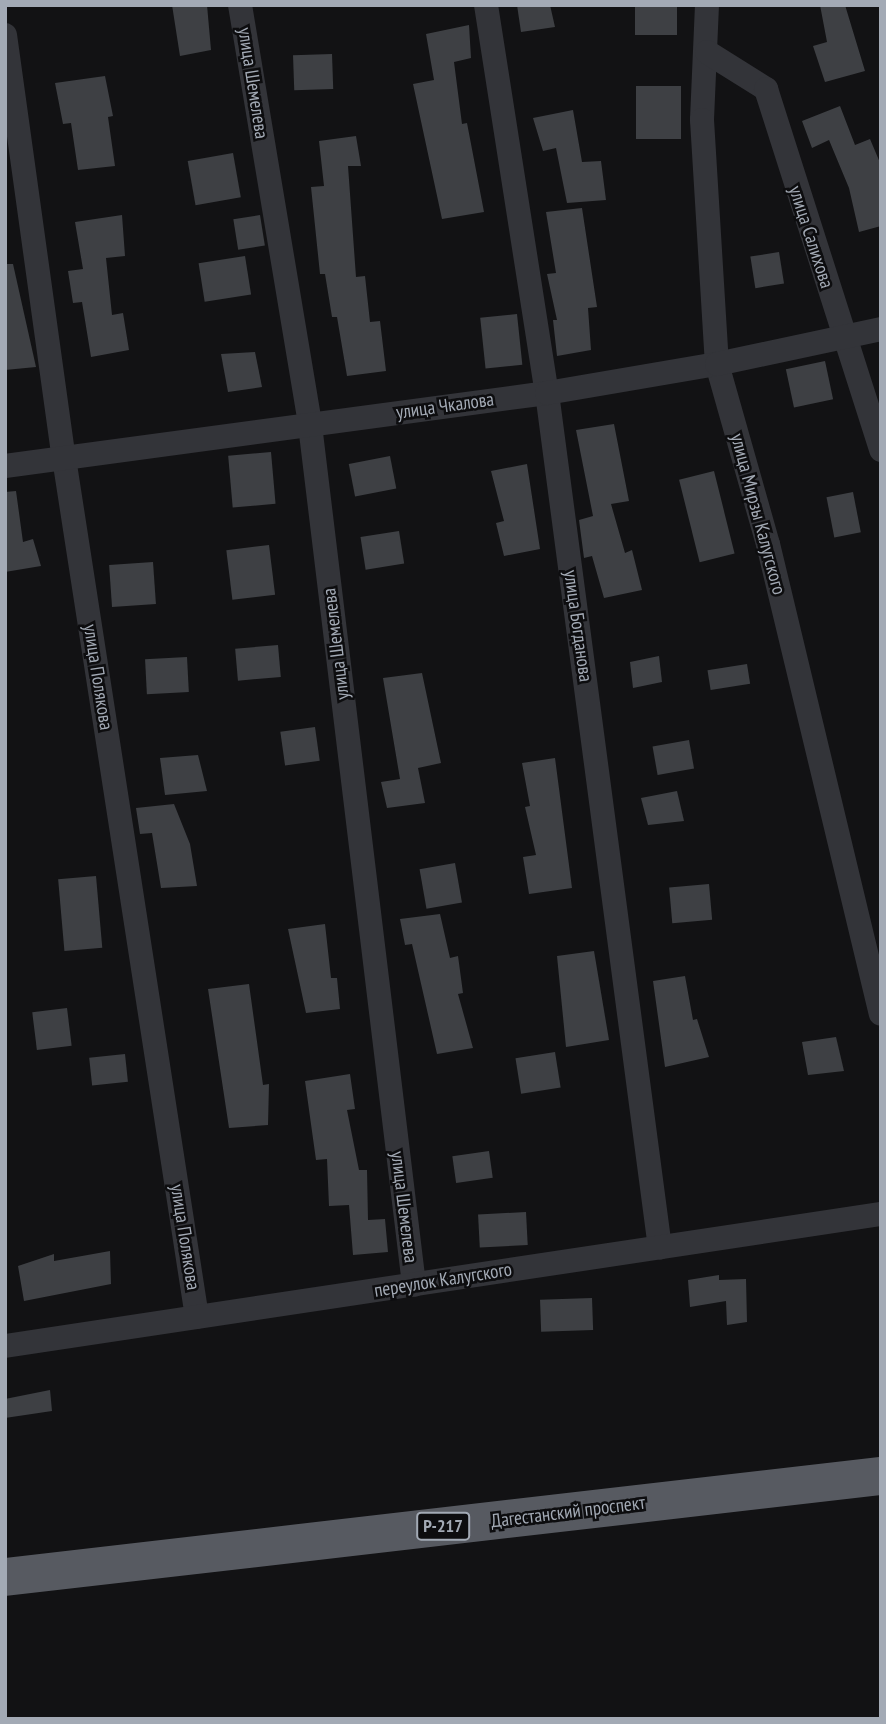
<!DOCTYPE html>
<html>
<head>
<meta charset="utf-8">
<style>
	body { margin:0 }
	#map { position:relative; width:886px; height:1724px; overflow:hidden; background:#121214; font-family:"PT Sans Narrow",sans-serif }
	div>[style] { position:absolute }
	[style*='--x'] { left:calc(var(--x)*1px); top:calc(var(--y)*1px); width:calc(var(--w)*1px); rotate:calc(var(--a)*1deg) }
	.building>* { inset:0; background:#3e4044; transform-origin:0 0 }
	.minor>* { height:24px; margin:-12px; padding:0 12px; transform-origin:12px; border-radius:12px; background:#333439 }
	.trunk>* { height:38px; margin:-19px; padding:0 19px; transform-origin:19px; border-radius:19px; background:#575a61 }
	span { translate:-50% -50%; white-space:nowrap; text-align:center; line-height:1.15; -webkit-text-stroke:5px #0d0d0f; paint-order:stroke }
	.shield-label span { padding:2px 5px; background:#0d0d0f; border:2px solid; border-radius:5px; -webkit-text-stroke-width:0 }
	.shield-label { font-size:18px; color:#a3aab5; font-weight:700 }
	.street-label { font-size:19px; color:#a3aab5 }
	.frame { position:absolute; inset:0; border:7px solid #a3aab5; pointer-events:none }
</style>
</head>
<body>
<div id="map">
	<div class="building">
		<div style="clip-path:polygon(172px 5px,207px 5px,211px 50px,180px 56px)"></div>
		<div style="clip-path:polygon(517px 5px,550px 5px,555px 27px,521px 32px)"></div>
		<div style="left:635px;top:5px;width:42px;height:30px"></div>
		<div style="clip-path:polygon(820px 5px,845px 5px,865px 71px,825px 82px,813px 46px,827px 42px)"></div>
		<div style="clip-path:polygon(469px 25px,471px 58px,454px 62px,462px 124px,467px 123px,484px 212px,442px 219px,413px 84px,434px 80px,426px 34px)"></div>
		<div style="left:332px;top:54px;width:35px;height:39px;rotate:88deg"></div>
		<div style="clip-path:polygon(105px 76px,113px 116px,108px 117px,115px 166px,78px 170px,71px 123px,63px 124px,55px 83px)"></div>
		<div style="left:636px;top:86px;width:45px;height:53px"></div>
		<div style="clip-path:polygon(840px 106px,855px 145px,870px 139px,881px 165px,881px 226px,859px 232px,849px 188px,829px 140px,812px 148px,802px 121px)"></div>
		<div style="clip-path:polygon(573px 110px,582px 162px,601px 161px,606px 200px,567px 203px,556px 148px,543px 151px,533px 118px)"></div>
		<div style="clip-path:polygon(356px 136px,361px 166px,348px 166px,356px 277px,365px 276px,370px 322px,380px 321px,386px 371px,347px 376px,337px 317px,332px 317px,325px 274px,320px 274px,311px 187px,324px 186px,319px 141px)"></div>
		<div style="left:233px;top:153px;width:45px;height:46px;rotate:80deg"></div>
		<div style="clip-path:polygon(582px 208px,597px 307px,588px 308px,591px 350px,557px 356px,553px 320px,557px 320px,547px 274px,556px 273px,546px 212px)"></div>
		<div style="clip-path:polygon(122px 215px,125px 256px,106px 258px,112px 315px,123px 313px,129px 350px,91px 357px,82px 302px,73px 303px,68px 271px,83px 269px,75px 222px)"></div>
		<div style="left:260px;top:215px;width:31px;height:27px;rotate:81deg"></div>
		<div style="left:779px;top:252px;width:32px;height:29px;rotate:81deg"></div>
		<div style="left:245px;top:256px;width:39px;height:47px;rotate:81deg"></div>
		<div style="clip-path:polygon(5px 264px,13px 264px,36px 367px,5px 370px)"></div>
		<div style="left:517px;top:314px;width:51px;height:37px;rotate:84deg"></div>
		<div style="clip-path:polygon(255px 352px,262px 387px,228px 392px,221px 354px)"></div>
		<div style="left:825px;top:361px;width:39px;height:40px;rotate:78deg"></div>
		<div style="clip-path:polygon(614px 424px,629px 501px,611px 504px,625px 553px,632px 550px,642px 590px,604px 598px,592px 556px,584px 558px,579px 520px,593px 516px,576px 430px)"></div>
		<div style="left:271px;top:452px;width:52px;height:43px;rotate:85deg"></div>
		<div style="left:390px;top:456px;width:33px;height:42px;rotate:79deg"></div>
		<div style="clip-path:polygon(527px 464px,540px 549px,504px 556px,496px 523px,504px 521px,491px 471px)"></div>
		<div style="left:714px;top:471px;width:85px;height:36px;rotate:76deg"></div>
		<div style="clip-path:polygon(16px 491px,23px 542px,33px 539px,41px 566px,5px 572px,5px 492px)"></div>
		<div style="left:853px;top:492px;width:41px;height:27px;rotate:79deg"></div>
		<div style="left:399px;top:531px;width:33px;height:39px;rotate:81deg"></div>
		<div style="left:269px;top:545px;width:50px;height:43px;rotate:83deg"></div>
		<div style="left:153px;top:562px;width:42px;height:44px;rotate:86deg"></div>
		<div style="left:278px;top:645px;width:32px;height:43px;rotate:85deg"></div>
		<div style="clip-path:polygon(659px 656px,662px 682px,633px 688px,630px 662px)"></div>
		<div style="left:187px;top:657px;width:35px;height:42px;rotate:87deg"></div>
		<div style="left:747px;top:664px;width:20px;height:40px;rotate:81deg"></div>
		<div style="clip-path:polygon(422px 673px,441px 763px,418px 768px,425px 803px,387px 808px,381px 782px,400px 779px,383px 678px)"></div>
		<div style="left:315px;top:727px;width:34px;height:35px;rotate:82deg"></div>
		<div style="left:689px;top:740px;width:29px;height:37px;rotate:80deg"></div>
		<div style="clip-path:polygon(198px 755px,207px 791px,165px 795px,160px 758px)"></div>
		<div style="clip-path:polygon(555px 758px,572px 888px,529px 894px,523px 857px,536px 855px,525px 807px,530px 806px,522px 763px)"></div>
		<div style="clip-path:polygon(677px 791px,684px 821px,648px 825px,641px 798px)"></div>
		<div style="clip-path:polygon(174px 804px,190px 844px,197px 886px,161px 888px,152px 833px,140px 834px,136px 808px)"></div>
		<div style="left:455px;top:863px;width:40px;height:36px;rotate:80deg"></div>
		<div style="left:96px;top:876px;width:72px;height:38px;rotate:85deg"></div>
		<div style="left:709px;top:884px;width:36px;height:40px;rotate:85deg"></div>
		<div style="clip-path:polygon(440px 914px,450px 958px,458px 956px,463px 993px,458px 994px,473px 1048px,437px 1054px,412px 944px,405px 945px,400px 919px)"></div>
		<div style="clip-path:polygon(325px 924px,331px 978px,337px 978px,340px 1009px,306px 1013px,288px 929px)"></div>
		<div style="clip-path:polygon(594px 951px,609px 1040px,566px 1047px,557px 956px)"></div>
		<div style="clip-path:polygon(685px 976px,693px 1020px,697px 1019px,709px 1057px,665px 1067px,653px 981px)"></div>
		<div style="clip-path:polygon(249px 984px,263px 1085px,269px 1084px,268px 1125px,229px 1128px,208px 989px)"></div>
		<div style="left:67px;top:1008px;width:38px;height:35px;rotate:83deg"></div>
		<div style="clip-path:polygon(836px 1037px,844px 1071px,808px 1075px,802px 1042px)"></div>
		<div style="left:555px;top:1052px;width:36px;height:40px;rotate:81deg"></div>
		<div style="left:125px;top:1054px;width:28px;height:36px;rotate:84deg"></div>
		<div style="clip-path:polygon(350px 1074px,355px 1109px,347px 1110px,359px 1170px,367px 1170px,368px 1220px,385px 1219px,388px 1252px,353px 1255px,349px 1205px,329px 1206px,327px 1159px,316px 1160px,305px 1081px)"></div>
		<div style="left:489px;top:1151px;width:27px;height:37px;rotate:82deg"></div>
		<div style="left:526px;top:1212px;width:33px;height:48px;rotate:87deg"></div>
		<div style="clip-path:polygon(110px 1251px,111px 1284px,24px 1301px,18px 1266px,54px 1254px,54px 1261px)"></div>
		<div style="clip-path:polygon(719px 1275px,719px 1280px,746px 1279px,747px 1322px,727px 1325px,726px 1301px,690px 1307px,688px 1280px)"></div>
		<div style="left:592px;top:1298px;width:32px;height:52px;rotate:88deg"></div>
		<div style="clip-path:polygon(50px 1390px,52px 1411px,5px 1418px,5px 1399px)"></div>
	</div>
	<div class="minor">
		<div style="--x:240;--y:5;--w:426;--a:80.5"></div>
		<div style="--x:310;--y:425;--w:866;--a:83.1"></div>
		<div style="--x:486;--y:5;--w:393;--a:81.1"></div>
		<div style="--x:547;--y:393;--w:862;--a:82.47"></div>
		<div style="--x:707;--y:5;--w:115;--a:92.5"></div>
		<div style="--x:702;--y:120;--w:244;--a:86.5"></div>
		<div style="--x:717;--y:364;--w:187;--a:74.2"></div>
		<div style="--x:768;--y:544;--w:483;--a:76.5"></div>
		<div style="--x:5;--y:35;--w:427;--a:82.1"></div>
		<div style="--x:64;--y:458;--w:869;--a:81.2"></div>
		<div style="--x:707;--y:52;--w:70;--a:32.1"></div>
		<div style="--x:766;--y:89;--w:379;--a:72.3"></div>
		<div style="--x:5;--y:466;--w:547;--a:-7.67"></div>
		<div style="--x:547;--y:393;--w:172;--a:-9.7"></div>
		<div style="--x:717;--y:364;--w:168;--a:-12"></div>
		<div style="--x:5;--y:1346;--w:886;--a:-8.57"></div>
	</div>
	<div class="trunk">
		<div style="--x:5;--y:1577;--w:882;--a:-6.58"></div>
	</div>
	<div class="shield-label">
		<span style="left:443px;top:1526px">Р-217</span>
	</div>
	<div class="street-label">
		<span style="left:253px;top:83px;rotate:81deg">улица Шемелева</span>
		<span style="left:811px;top:237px;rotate:72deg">улица Салихова</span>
		<span style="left:445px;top:406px;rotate:-8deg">улица Чкалова</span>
		<span style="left:758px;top:514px;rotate:75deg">улица Мирзы Калугского</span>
		<span style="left:578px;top:626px;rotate:82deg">улица Богданова</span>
		<span style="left:336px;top:644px;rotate:-97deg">улица Шемелева</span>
		<span style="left:98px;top:677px;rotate:81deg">улица Полякова</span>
		<span style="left:404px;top:1207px;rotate:83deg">улица Шемелева</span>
		<span style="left:185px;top:1237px;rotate:81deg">улица Полякова</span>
		<span style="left:443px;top:1280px;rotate:-9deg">переулок Калугского</span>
		<span style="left:568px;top:1512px;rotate:-7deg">Дагестанский проспект</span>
	</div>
	<div class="frame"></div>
</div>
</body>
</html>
